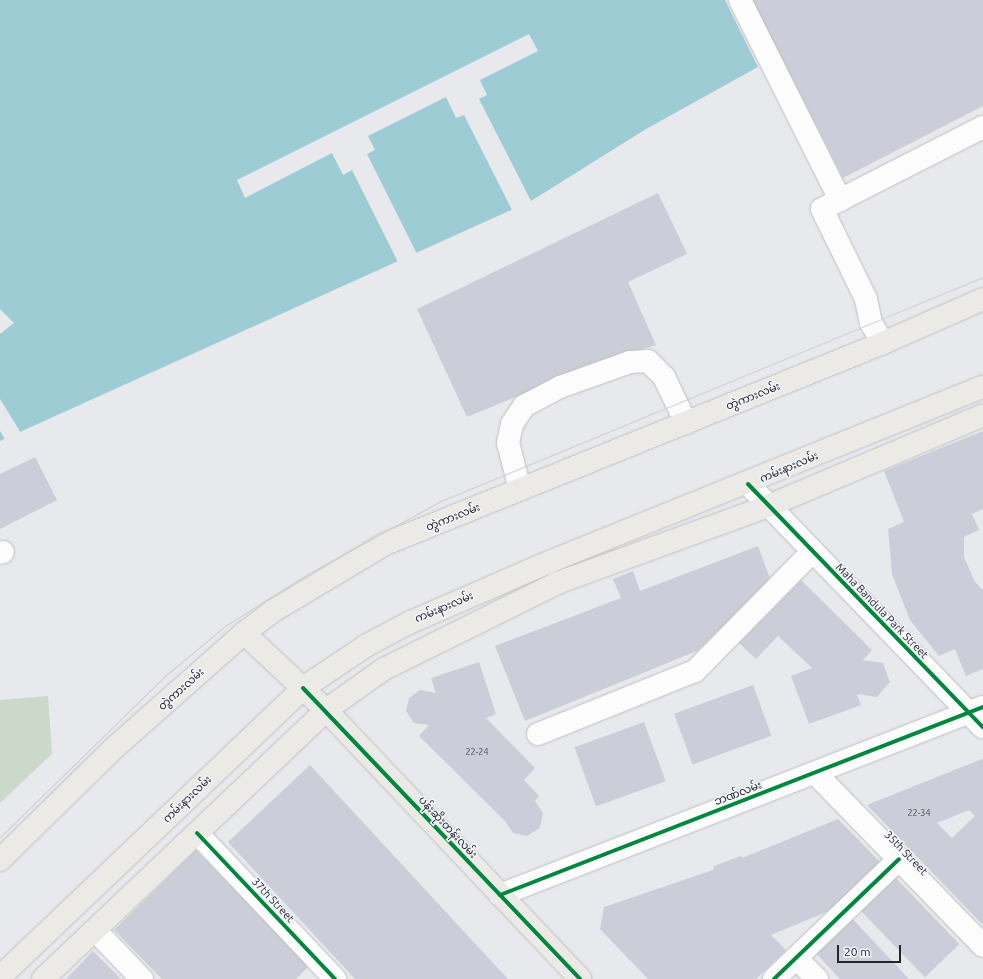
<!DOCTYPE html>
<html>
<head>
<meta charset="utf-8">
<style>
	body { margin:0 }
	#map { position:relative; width:983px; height:979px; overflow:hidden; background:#e8e9ed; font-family:Ubuntu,"Noto Sans Myanmar",sans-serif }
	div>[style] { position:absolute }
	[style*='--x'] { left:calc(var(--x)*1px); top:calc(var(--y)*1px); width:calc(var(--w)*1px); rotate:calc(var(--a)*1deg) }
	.green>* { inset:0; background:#cbd8ca }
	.water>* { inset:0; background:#9eccd4 }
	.pier>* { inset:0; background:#e8e9ed }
	.building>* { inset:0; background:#cbced8; transform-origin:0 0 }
	.roads { filter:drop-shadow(0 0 1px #c0c0c3) drop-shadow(0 0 1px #c0c0c3) }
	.minor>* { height:22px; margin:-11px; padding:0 11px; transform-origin:11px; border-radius:11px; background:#fcfcfc }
	.major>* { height:22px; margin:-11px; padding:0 11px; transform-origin:11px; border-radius:11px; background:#eceae6 }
	.tram>* { height:1px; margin:-0.5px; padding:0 0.5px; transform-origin:0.5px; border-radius:0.5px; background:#cecfd0 }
	.cycleway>* { height:4px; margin:-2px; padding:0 2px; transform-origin:2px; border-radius:2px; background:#00873e }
	span { translate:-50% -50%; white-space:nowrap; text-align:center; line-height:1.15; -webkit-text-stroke:3px #f3f5fc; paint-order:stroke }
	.number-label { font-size:9px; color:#4e4f54 }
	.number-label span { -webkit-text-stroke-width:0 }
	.street-label { font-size:11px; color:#252528 }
	.scale { position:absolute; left:837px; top:945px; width:64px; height:18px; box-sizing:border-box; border:2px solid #252528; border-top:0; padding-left:5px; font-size:12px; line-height:14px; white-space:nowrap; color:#252528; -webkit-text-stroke:3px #f3f5fc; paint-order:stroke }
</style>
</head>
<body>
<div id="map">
	<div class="green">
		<div style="clip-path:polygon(48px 696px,52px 754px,0 803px,0 700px)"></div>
	</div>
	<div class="water">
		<div style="clip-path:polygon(0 0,725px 0,758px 67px,646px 129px,531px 201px,0 441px)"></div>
	</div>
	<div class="pier">
		<div style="clip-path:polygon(529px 34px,538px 51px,480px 80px,487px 95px,479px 99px,532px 203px,513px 212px,464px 115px,456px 118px,446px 97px,368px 136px,375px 150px,367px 154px,418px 256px,399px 264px,352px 170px,343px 175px,332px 153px,245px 198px,237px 180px)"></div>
		<div style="clip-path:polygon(0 309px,14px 323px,0 334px)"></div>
		<div style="clip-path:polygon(0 399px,21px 433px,6px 441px,0 431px)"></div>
	</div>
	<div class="building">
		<div style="clip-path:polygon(752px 0,983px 0,983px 106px,843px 178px)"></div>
		<div style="clip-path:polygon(658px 193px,687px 254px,628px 282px,656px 345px,593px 365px,467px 417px,417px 309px)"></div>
		<div style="clip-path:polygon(983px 431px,983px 509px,972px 514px,979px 530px,964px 537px,964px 557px,975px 582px,983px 590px,983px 669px,966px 676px,955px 649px,939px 656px,910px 620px,892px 574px,888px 529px,904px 522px,884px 471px)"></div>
		<div style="clip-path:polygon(35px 457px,57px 500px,0 529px,0 474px)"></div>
		<div style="clip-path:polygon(758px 546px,771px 581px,697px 651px,525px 721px,495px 646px,621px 598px,613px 579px,633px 571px,640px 591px)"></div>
		<div style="clip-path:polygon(801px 580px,872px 650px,863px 660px,883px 663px,890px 682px,877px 697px,857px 694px,861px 705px,809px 724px,791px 676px,812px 668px,778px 636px,756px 659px,739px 643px)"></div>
		<div style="clip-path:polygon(479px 662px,496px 714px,486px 718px,535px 768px,524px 780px,539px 796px,535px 801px,543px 813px,540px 828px,527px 836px,513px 833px,505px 821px,419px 736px,429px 725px,414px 723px,406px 711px,409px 698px,420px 690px,436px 693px,431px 678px)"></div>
		<div style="left:753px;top:685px;width:54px;height:84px;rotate:70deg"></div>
		<div style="left:644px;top:722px;width:63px;height:74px;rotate:70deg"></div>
		<div style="clip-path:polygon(evenodd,982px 759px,983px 760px,983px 925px,867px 805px,982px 759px,969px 810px,975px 816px,952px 838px,937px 823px,969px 810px)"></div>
		<div style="clip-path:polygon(310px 765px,481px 950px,508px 979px,355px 979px,228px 842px)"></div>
		<div style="clip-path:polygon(838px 819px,881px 863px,829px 911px,771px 935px,786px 950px,756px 979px,648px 979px,600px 929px,604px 907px,713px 870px,714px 866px,741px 856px,742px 858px)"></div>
		<div style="clip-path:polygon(196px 850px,309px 966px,296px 979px,162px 979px,114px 930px)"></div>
		<div style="left:890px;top:872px;width:100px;height:48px;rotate:46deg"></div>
		<div style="clip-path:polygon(847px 913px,909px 979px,840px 979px,810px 947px)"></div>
		<div style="clip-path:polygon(93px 951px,121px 979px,66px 979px)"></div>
	</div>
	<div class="roads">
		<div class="minor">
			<div style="--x:740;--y:0;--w:224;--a:63.4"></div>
			<div style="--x:883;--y:343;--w:23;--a:-121"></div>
			<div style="--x:871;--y:323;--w:25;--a:-102"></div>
			<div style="--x:866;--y:299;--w:100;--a:-116.1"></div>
			<div style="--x:822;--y:209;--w:181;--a:-27"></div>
			<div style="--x:748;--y:484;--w:338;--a:46"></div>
			<div style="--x:520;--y:489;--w:48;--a:-104.6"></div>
			<div style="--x:508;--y:443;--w:19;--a:-78"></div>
			<div style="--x:512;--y:424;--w:22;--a:-56"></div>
			<div style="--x:524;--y:406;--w:41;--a:-27.8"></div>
			<div style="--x:560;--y:387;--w:74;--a:-19.7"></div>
			<div style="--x:630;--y:362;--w:18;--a:-3"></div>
			<div style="--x:648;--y:361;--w:23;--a:45"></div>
			<div style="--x:664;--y:377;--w:51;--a:64.4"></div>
			<div style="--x:0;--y:553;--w:3;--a:-18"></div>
			<div style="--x:538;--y:734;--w:169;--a:-21.9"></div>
			<div style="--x:695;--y:671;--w:167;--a:-45.5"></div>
			<div style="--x:815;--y:773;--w:241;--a:45.8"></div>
			<div style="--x:197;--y:833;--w:201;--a:46.6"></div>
			<div style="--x:500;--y:895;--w:518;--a:-21.27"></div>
			<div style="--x:95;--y:930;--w:68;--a:46.2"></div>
			<div style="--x:796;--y:958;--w:30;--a:45"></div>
			<div style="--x:774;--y:979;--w:173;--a:-43.8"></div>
		</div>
		<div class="major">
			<div style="--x:244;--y:633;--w:112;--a:43.2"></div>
			<div style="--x:326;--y:710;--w:370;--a:46.6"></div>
			<div style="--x:0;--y:860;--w:158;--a:-44.5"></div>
			<div style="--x:113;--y:749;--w:175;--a:-41.5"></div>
			<div style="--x:244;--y:633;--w:36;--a:-37"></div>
			<div style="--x:273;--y:611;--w:131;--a:-30.9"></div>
			<div style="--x:385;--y:544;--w:537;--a:-21.98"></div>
			<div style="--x:883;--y:343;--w:109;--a:-23.7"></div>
			<div style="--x:0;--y:977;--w:419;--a:-43.6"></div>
			<div style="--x:303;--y:688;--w:77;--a:-33.9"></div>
			<div style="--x:367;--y:645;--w:50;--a:-27.6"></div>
			<div style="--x:411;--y:622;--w:150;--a:-23.5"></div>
			<div style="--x:549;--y:562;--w:468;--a:-22"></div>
			<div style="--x:43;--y:979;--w:390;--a:-43.5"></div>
			<div style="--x:326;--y:710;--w:71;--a:-35.3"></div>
			<div style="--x:384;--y:669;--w:193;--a:-26.4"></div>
			<div style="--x:557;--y:583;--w:225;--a:-20"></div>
			<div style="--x:768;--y:506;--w:233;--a:-22.9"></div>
		</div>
	</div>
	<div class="tram">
		<div style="--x:0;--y:837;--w:231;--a:-44.3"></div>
		<div style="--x:165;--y:676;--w:78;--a:-39.8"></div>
		<div style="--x:225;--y:626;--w:98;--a:-32.1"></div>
		<div style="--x:308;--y:574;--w:152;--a:-28.8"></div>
		<div style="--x:441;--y:501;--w:586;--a:-22.45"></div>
	</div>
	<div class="cycleway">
		<div style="--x:748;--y:484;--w:338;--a:46"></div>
		<div style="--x:303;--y:688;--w:402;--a:46.4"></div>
		<div style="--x:197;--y:833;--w:201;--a:46.6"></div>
		<div style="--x:500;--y:895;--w:518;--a:-21.27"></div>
		<div style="--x:774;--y:979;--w:173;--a:-43.8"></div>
	</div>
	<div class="number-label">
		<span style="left:477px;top:752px">22-24</span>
		<span style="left:919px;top:813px">22-34</span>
	</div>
	<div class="street-label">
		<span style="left:753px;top:396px;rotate:-22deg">တွဲကားလမ်း</span>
		<span style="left:789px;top:467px;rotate:-23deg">ကမ်းနားလမ်း</span>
		<span style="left:453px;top:517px;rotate:-22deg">တွဲကားလမ်း</span>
		<span style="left:444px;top:607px;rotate:-23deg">ကမ်းနားလမ်း</span>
		<span style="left:882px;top:611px;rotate:46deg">Maha Bandula Park Street</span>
		<span style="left:181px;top:689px;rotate:-42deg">တွဲကားလမ်း</span>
		<span style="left:738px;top:793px;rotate:-21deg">ဘဏ်လမ်း</span>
		<span style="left:187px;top:799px;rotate:-44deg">ကမ်းနားလမ်း</span>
		<span style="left:448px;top:827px;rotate:47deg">ပန်းဆိုးတန်းလမ်း</span>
		<span style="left:906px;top:853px;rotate:46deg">35th Street</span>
		<span style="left:273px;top:900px;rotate:47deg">37th Street</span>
	</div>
	<div class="scale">20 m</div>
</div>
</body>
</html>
